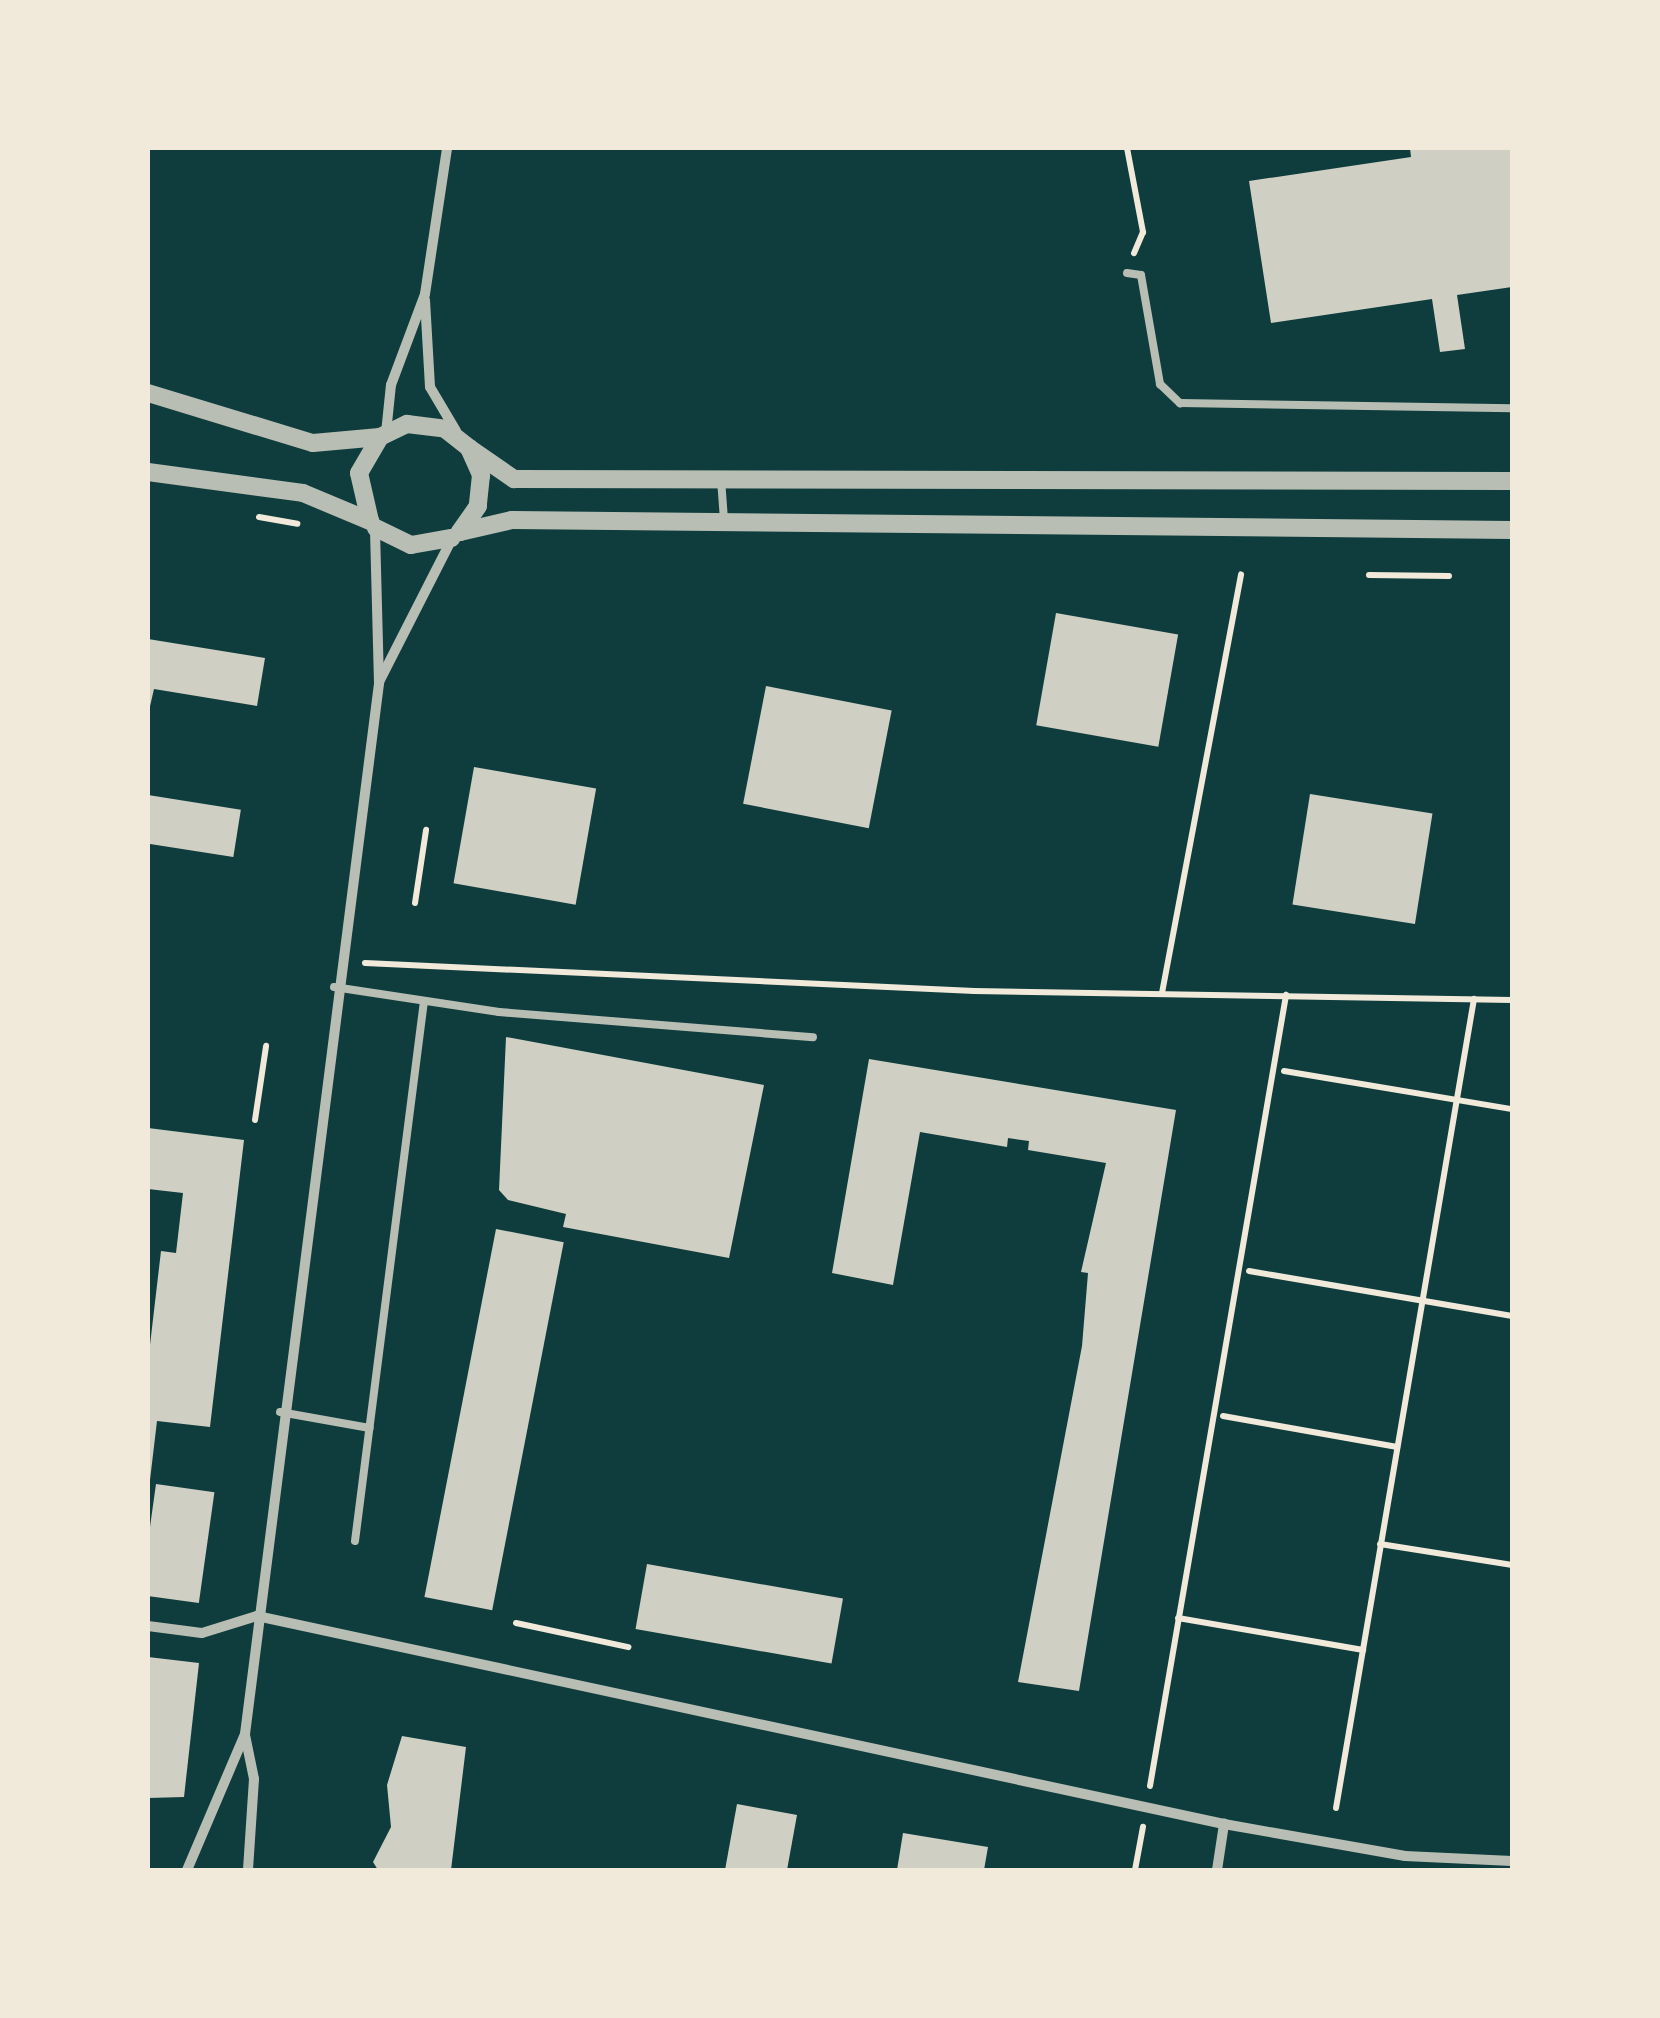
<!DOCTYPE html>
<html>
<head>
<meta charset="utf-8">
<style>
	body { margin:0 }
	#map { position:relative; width:1660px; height:2018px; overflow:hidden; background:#0f3d3e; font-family:"Sofia Sans Condensed",sans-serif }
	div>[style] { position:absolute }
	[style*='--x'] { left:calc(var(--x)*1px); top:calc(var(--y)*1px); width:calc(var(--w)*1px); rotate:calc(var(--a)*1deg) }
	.building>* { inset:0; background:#cfcfc3; transform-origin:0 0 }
	.path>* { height:6px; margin:-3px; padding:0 3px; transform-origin:3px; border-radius:3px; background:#f1e9da }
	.service>* { height:8px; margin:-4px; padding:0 4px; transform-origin:4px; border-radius:4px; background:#b8beb3 }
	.minor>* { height:10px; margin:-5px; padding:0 5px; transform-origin:5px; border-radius:5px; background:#b8beb3 }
	.tertiary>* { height:18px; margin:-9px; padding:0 9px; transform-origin:9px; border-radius:9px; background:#b8beb3 }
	span { translate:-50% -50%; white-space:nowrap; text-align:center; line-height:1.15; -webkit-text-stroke:8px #f1e9da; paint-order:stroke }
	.frame { position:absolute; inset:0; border:150px solid #f1e9da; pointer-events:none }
</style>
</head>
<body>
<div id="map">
	<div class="building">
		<div style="clip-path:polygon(1410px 148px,1512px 148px,1512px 287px,1457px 295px,1465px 349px,1440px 352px,1432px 299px,1271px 323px,1249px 181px,1411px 157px)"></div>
		<div style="left:1056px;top:613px;width:124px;height:114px;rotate:10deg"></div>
		<div style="clip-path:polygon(148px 639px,265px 658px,257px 706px,154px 689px,148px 715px)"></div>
		<div style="left:766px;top:686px;width:128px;height:120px;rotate:11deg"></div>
		<div style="left:474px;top:767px;width:124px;height:118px;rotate:10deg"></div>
		<div style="left:1310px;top:794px;width:124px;height:112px;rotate:9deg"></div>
		<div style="left:148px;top:795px;width:94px;height:48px;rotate:9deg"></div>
		<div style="clip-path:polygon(506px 1037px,764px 1085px,729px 1258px,563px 1227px,566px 1214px,508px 1200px,499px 1190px)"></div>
		<div style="clip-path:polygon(869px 1059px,1176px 1110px,1079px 1691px,1018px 1682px,1082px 1346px,1088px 1273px,1081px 1272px,1106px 1163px,1028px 1150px,1029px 1141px,1008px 1138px,1007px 1147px,920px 1132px,893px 1285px,832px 1273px)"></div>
		<div style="clip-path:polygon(148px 1128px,244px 1140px,210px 1427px,157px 1421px,150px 1480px,148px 1362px,161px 1251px,176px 1253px,183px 1193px,148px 1189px)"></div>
		<div style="left:496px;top:1229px;width:69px;height:375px;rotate:11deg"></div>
		<div style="left:156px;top:1484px;width:59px;height:112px;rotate:8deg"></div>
		<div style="left:647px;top:1564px;width:199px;height:66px;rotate:10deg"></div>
		<div style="clip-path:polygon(148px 1657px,199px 1663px,184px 1797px,148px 1798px)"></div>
		<div style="clip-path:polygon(402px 1736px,466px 1747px,451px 1870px,378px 1870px,373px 1862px,391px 1827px,387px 1785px)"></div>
		<div style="clip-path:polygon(737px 1804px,797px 1815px,787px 1870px,725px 1870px)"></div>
		<div style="clip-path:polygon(903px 1833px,988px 1847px,984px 1870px,897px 1870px)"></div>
	</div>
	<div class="path">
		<div style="--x:1127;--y:148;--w:86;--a:79.2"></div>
		<div style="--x:1143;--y:232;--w:23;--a:113"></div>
		<div style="--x:259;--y:517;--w:39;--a:10"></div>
		<div style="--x:1369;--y:575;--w:80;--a:0.7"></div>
		<div style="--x:415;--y:903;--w:74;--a:-81.4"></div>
		<div style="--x:365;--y:963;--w:610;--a:2.63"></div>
		<div style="--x:974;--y:991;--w:538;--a:0.96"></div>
		<div style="--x:1162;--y:993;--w:426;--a:-79.3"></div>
		<div style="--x:1284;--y:1071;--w:231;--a:9.5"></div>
		<div style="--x:255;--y:1120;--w:75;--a:-81.5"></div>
		<div style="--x:1249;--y:1271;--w:267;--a:9.7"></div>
		<div style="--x:1223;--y:1416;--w:177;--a:10.1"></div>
		<div style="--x:1380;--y:1544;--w:134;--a:9"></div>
		<div style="--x:1178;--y:1618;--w:188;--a:9.8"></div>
		<div style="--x:516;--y:1623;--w:115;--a:12.1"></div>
		<div style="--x:1150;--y:1786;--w:803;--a:-80.24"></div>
		<div style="--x:1336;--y:1808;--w:821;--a:-80.32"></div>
		<div style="--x:1135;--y:1870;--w:44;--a:-79.5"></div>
	</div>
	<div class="service">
		<div style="--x:1127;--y:273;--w:14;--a:8"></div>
		<div style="--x:1141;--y:275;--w:111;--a:80.1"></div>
		<div style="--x:1160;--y:384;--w:28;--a:44"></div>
		<div style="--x:1180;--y:403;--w:332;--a:0.9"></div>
		<div style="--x:721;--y:479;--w:41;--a:85.8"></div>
		<div style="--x:334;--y:987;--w:167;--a:8.6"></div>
		<div style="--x:499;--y:1012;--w:315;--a:4.6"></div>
		<div style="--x:280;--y:1412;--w:91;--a:10.1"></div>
		<div style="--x:355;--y:1541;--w:544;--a:-82.72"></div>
	</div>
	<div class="minor">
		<div style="--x:425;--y:300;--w:87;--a:86.7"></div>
		<div style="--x:430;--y:387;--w:51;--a:59.4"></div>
		<div style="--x:386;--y:433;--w:48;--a:-84.1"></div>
		<div style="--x:391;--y:385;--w:97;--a:-69.5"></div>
		<div style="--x:425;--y:294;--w:148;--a:-81.4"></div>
		<div style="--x:379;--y:682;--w:163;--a:-63"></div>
		<div style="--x:257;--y:1616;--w:989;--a:12.14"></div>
		<div style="--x:1224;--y:1824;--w:184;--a:10"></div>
		<div style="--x:1405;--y:1856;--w:107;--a:2.7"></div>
		<div style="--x:148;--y:1626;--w:54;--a:7.4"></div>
		<div style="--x:202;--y:1633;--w:58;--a:-17.2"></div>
		<div style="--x:245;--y:1735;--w:45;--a:78.4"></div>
		<div style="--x:254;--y:1779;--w:91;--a:93.8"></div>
		<div style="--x:187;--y:1870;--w:148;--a:-66.9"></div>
		<div style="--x:245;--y:1734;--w:1060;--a:-82.73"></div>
		<div style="--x:379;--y:683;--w:156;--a:-91.5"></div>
		<div style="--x:1217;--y:1870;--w:47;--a:-81.3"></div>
	</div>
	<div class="tertiary">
		<div style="--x:148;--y:393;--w:172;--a:16.9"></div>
		<div style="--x:313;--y:443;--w:67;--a:-5.1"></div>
		<div style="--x:380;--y:437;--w:30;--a:-26"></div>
		<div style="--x:407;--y:424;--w:38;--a:7"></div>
		<div style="--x:445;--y:429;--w:31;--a:38"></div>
		<div style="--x:469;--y:448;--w:30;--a:66"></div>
		<div style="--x:481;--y:475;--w:31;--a:96"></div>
		<div style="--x:478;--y:506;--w:32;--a:125"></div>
		<div style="--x:469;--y:448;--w:55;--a:34.6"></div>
		<div style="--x:514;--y:479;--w:998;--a:0.11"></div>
		<div style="--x:148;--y:472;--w:156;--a:7.7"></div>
		<div style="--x:303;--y:493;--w:73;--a:22.7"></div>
		<div style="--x:370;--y:521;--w:49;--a:-102.9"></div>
		<div style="--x:359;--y:473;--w:42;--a:-59.7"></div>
		<div style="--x:376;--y:528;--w:39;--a:26"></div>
		<div style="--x:411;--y:545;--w:41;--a:-9.9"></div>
		<div style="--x:460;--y:532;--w:53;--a:-13"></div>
		<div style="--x:512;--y:520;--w:1000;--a:0.57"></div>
	</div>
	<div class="frame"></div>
</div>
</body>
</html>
